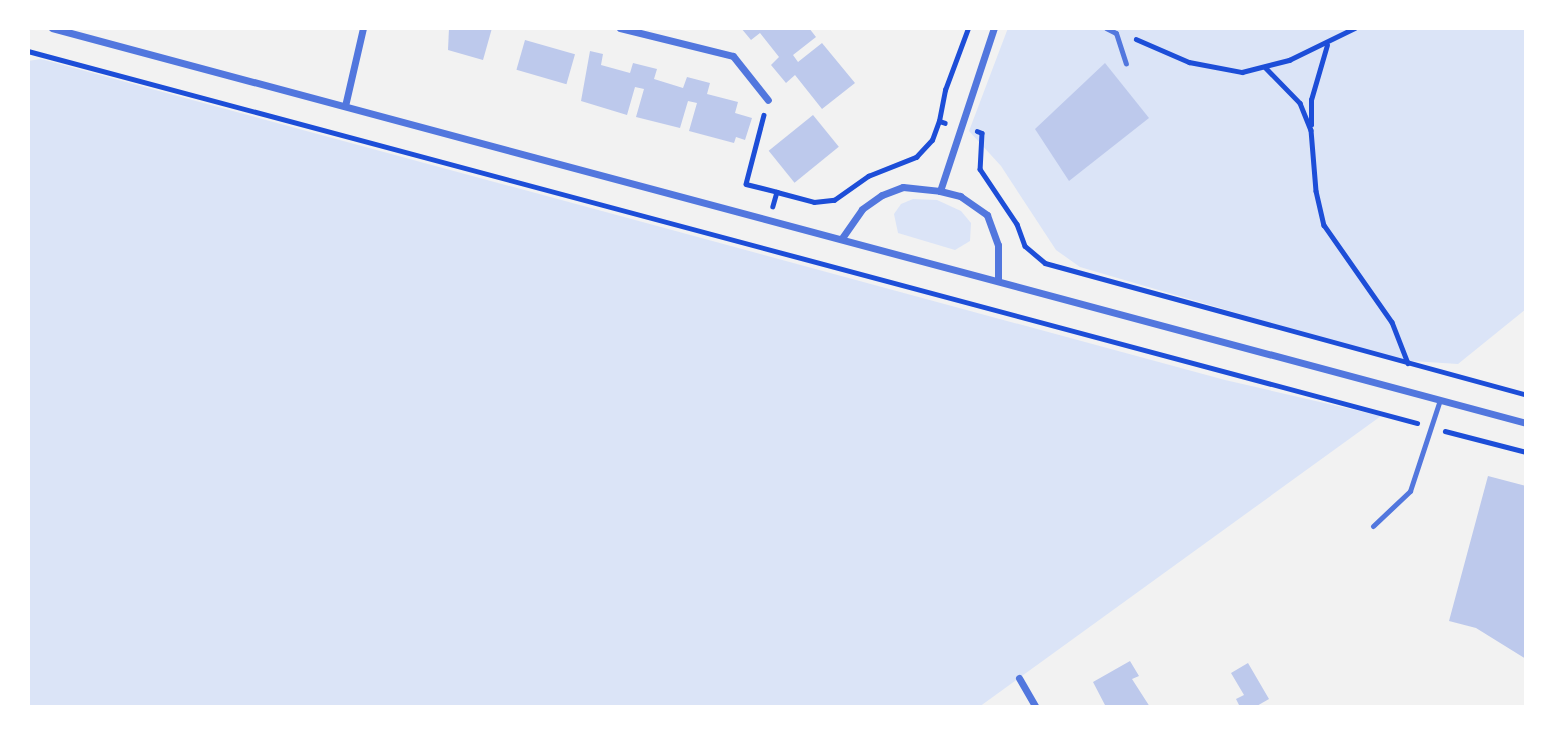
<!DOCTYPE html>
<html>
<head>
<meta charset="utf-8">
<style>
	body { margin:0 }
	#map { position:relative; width:1554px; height:735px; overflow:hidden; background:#f2f2f2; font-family:"Times New Roman",serif }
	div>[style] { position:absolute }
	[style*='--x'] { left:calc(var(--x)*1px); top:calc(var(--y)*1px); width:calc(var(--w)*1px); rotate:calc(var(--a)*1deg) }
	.green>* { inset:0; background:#dbe4f7 }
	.building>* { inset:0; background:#bdc9ec; transform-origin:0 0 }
	.path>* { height:4.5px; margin:-2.25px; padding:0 2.25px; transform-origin:2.25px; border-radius:2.25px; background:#1d4ed8 }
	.service>* { height:5px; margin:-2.5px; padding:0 2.5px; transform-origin:2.5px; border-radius:2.5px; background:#5277de }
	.minor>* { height:7px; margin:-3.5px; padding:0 3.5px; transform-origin:3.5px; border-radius:3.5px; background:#5277de }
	span { translate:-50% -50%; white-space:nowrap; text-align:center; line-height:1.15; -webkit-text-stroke:7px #fff; paint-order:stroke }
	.frame { position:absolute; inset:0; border:30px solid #fff; pointer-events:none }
</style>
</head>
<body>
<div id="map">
	<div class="green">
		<div style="clip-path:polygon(1008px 28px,1526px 28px,1526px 309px,1458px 364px,1397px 360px,1080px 267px,1056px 250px,1001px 166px,969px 131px)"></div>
		<div style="clip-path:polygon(41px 59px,1225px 380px,1381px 416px,979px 707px,28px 707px,28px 61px)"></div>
		<div style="clip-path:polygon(913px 199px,937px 200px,961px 211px,971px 223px,970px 241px,955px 250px,898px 233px,894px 214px,901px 204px)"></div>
	</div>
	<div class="building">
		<div style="clip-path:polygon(449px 28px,492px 28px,483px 60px,448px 50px)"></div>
		<div style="clip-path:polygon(741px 28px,809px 28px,816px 37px,793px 55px,798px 62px,822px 43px,855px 83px,822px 109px,795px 75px,786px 83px,771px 65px,779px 57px,760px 33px,751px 40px)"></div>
		<div style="left:525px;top:40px;width:52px;height:31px;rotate:16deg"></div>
		<div style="clip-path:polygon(590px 51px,603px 54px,601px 65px,630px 73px,633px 63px,657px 69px,654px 79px,683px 88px,687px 77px,710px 83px,707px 94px,738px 102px,735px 113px,752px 118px,745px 140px,736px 137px,734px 143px,689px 131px,697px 103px,688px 101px,680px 128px,636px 117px,644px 89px,635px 87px,627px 115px,581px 101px)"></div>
		<div style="clip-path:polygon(1105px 63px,1149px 118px,1069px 181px,1035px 129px)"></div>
		<div style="left:813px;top:115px;width:41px;height:57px;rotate:51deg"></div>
		<div style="clip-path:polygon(1488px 476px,1526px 486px,1526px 659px,1476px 628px,1449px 621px)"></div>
		<div style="clip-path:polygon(1130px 661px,1139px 676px,1132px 679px,1150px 707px,1106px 707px,1093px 682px)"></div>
		<div style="clip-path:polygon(1248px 663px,1269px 699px,1255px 707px,1240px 707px,1236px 699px,1244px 695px,1231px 673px)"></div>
	</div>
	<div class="path">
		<div style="--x:1136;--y:39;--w:58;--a:23.5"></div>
		<div style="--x:1189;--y:62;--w:54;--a:10.7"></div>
		<div style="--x:1242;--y:72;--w:49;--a:-14.3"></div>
		<div style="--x:1289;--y:60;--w:73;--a:-25.9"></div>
		<div style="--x:28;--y:51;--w:1438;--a:14.99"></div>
		<div style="--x:1265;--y:67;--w:50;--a:45.8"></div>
		<div style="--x:1300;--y:103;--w:29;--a:68"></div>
		<div style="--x:1311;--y:130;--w:61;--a:85.3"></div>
		<div style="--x:1316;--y:191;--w:35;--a:77"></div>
		<div style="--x:1324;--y:225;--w:118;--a:55"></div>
		<div style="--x:1392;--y:322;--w:44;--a:68.7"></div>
		<div style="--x:764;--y:115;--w:71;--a:104.6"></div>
		<div style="--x:746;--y:184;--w:32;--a:14"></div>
		<div style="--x:777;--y:192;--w:15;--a:106"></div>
		<div style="--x:939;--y:121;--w:32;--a:-79"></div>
		<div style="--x:945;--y:90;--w:66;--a:-69.6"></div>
		<div style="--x:1311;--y:125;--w:25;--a:-90"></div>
		<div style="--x:1311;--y:100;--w:57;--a:-73.8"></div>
		<div style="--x:977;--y:131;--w:5;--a:22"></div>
		<div style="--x:982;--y:133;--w:36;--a:93"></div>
		<div style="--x:980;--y:169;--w:66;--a:56.1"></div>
		<div style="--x:1017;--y:224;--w:23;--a:70"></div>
		<div style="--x:1025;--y:246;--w:26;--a:40"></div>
		<div style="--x:1045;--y:263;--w:499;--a:15.3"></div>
		<div style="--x:777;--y:192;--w:38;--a:15"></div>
		<div style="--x:814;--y:202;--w:20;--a:-6"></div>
		<div style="--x:834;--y:200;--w:42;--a:-35.2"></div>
		<div style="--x:868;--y:176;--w:52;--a:-21.6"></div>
		<div style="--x:916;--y:157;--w:23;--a:-47"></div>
		<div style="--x:932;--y:140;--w:20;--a:-70"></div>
		<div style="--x:939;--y:121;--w:6;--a:18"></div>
		<div style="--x:1445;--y:431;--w:84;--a:14.5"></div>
	</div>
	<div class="service">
		<div style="--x:1106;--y:28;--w:11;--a:27"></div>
		<div style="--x:1116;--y:33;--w:32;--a:72"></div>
		<div style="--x:1373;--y:526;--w:51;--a:-43.4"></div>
		<div style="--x:1410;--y:491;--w:96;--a:-71.8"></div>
	</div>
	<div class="minor">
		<div style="--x:52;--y:28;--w:1526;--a:15"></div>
		<div style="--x:620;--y:28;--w:116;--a:13.9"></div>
		<div style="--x:733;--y:56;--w:56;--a:51.5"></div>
		<div style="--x:345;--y:106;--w:80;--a:-77"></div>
		<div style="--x:940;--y:191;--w:172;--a:-71.7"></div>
		<div style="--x:842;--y:238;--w:35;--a:-55"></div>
		<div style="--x:862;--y:209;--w:24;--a:-35"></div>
		<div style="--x:882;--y:195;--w:22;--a:-21"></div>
		<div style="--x:903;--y:187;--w:37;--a:6"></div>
		<div style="--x:940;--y:191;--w:21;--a:14"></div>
		<div style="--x:960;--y:196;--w:33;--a:35"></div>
		<div style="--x:987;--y:215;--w:32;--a:70"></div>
		<div style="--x:998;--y:245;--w:34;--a:90"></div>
		<div style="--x:1019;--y:678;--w:34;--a:60"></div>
	</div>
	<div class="frame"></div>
</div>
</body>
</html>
